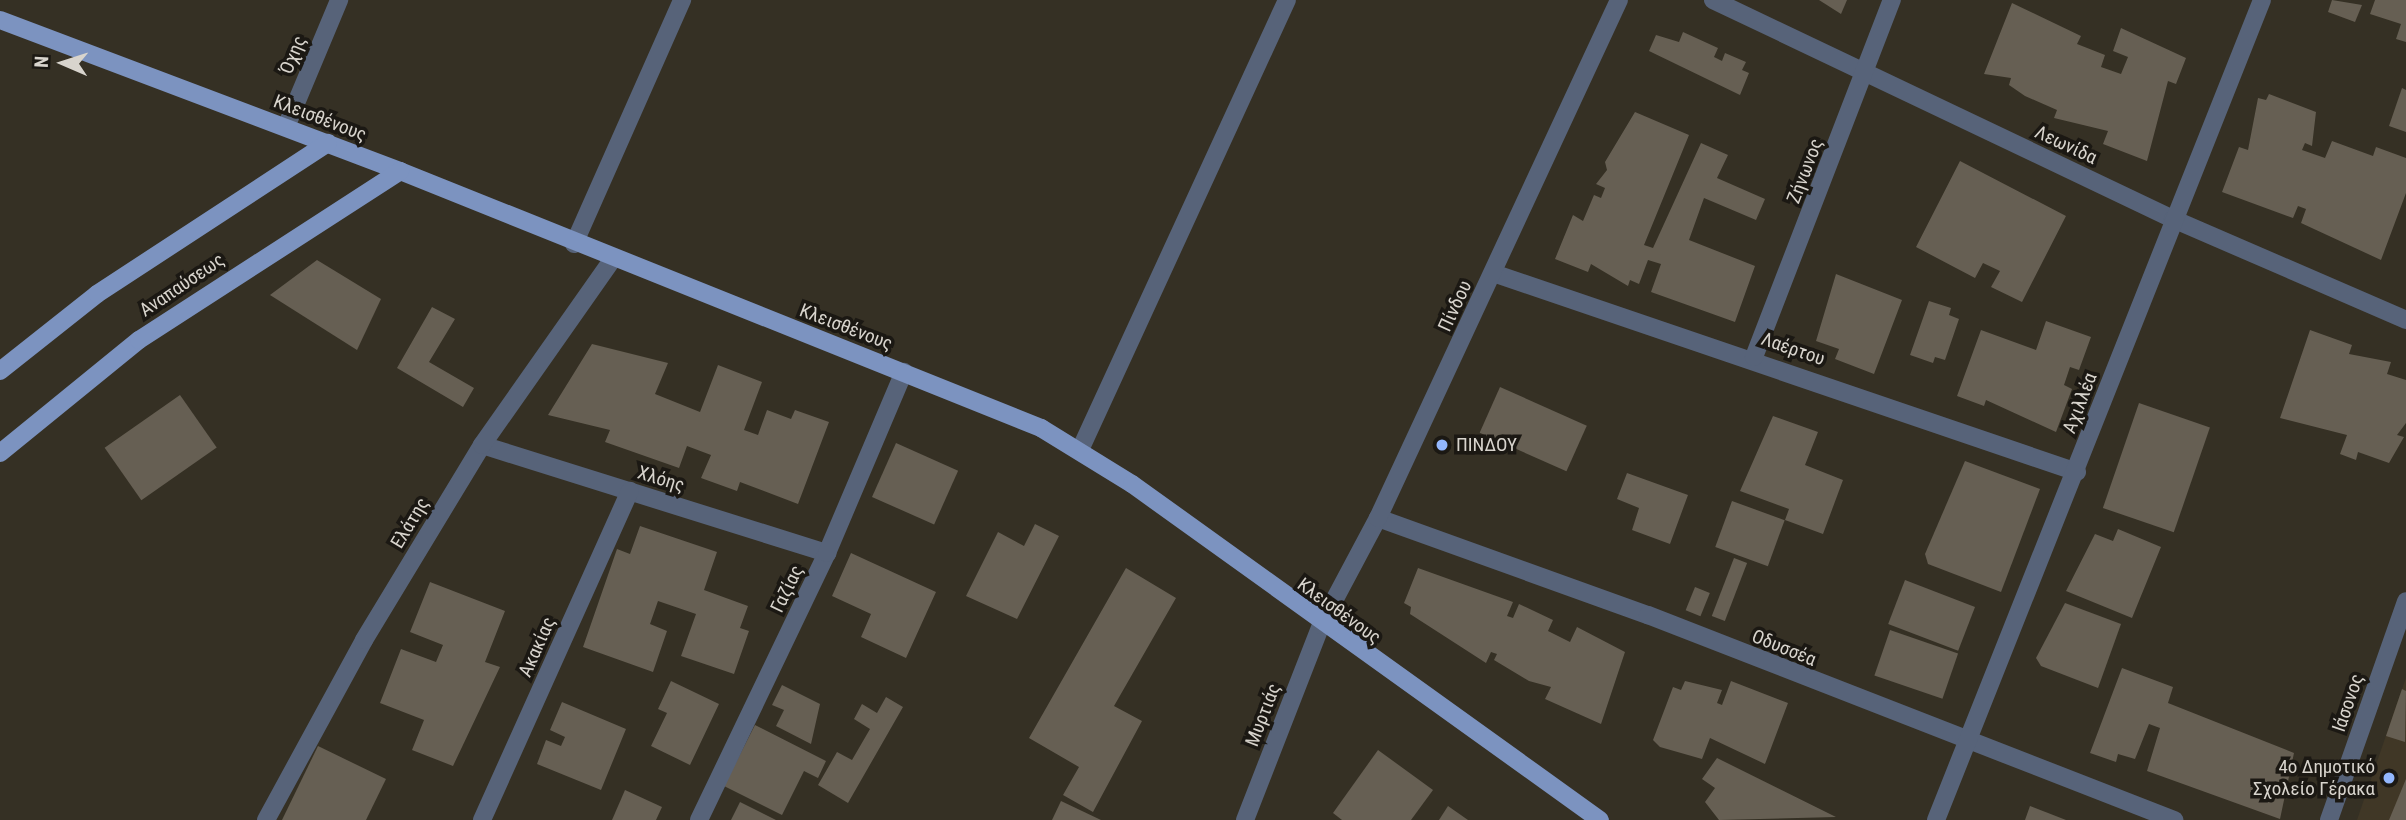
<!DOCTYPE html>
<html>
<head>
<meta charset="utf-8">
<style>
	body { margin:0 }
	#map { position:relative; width:2406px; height:820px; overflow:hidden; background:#353024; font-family:"Roboto Condensed",sans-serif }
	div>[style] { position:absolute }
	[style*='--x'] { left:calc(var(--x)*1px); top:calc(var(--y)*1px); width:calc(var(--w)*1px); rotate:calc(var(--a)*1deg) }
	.built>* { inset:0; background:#403726 }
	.building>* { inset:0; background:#665f53; transform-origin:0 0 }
	.minor>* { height:18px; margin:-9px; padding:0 9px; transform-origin:9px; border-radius:9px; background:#576379 }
	.major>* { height:18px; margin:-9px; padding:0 9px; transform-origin:9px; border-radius:9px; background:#7c93c0 }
	.dots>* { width:19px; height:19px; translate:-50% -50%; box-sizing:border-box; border:4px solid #1b1813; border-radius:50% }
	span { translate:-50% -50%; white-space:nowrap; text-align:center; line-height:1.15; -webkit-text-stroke:7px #1b1813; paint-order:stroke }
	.street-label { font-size:19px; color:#d8d4cd }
	.poi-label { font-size:19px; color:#d8d4cd }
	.left { translate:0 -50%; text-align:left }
	.right { translate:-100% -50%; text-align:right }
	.north { position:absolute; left:28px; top:28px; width:70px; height:70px; -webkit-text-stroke:5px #1b1813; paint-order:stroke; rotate:273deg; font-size:19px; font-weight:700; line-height:28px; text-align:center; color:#d8d4cd }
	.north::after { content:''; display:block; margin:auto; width:24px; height:32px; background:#d8d4cd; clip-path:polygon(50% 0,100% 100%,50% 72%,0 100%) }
</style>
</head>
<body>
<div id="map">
	<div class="built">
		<div style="clip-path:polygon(2406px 678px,2406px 820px,2357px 820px,2402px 689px)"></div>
	</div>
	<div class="building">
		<div style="clip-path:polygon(1819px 0,1847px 0,1841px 14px)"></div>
		<div style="clip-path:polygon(2332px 0,2362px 5px,2355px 22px,2328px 12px)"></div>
		<div style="clip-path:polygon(2375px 0,2406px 0,2406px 42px,2396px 39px,2401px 24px,2370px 14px)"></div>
		<div style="clip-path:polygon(2012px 3px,2081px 36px,2077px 44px,2105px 55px,2101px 67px,2121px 74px,2128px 57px,2113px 51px,2121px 28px,2186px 58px,2176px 84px,2168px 81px,2147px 161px,2103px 144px,2108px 131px,2054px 118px,2057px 110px,2025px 96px,2009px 85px,2011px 78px,1984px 74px)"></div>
		<div style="clip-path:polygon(1683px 32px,1718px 48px,1714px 57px,1722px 61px,1725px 53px,1746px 62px,1742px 70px,1749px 73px,1740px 95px,1649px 51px,1656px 35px,1679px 42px)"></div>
		<div style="clip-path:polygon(2402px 88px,2406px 90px,2406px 132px,2389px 126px)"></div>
		<div style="clip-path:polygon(2269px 94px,2316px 112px,2312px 146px,2305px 143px,2302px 150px,2325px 158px,2332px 141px,2373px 156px,2376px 147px,2406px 158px,2406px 193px,2381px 260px,2301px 223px,2306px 209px,2298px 206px,2293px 218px,2222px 192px,2239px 147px,2248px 150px,2258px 98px,2266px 100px)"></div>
		<div style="clip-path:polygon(1635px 112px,1689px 135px,1644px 245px,1653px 248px,1701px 143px,1728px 155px,1717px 178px,1765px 199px,1756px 220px,1704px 198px,1689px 240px,1755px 266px,1735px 322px,1651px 292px,1661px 264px,1648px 260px,1639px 284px,1630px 280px,1628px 286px,1591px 264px,1588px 272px,1555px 259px,1573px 215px,1583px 221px,1594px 195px,1601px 198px,1605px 188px,1596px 184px,1607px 170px,1605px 162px)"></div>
		<div style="clip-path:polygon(1960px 161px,2066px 216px,2022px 302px,1991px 287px,2000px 271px,1983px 263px,1975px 278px,1916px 247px)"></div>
		<div style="clip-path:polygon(317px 260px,381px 299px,357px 350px,270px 295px)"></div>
		<div style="clip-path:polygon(1836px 274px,1902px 300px,1874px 374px,1835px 359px,1839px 349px,1816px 341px)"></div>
		<div style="clip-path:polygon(1929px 301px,1951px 308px,1949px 315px,1959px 319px,1945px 360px,1935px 357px,1933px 363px,1910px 355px)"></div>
		<div style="clip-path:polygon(432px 307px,455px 319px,429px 362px,474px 388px,463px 407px,397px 368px)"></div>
		<div style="clip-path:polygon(2046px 321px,2091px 337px,2079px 370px,2070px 367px,2064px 385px,2072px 389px,2056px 432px,1986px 400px,1984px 406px,1957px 396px,1981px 330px,2036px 350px)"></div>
		<div style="clip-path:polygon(2310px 330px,2352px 345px,2349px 354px,2391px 362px,2387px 374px,2406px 380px,2406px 423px,2397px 435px,2404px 437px,2389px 463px,2358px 452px,2356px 460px,2340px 454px,2347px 435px,2280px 418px)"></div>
		<div style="clip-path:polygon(592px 344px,668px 363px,655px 394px,700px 412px,718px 365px,762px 382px,744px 430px,758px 435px,767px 410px,791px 419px,795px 410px,829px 422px,798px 504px,740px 482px,737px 491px,701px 478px,711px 455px,687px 446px,679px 468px,605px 442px,610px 430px,548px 415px)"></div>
		<div style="left:1500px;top:387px;width:95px;height:50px;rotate:24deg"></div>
		<div style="left:180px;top:395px;width:64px;height:92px;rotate:55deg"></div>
		<div style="left:2139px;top:403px;width:75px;height:111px;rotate:19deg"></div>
		<div style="clip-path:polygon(1773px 416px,1818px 432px,1805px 465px,1843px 480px,1823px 534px,1785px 520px,1789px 509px,1740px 491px)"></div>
		<div style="left:896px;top:443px;width:68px;height:59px;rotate:24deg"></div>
		<div style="clip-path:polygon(1965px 461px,2040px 489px,2001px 592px,1928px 564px,1925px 554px)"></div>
		<div style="clip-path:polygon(1627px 473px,1688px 495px,1670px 544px,1632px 530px,1639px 508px,1617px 499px)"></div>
		<div style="left:1732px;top:501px;width:56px;height:49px;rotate:20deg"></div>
		<div style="clip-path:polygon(1035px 524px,1059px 536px,1017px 619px,966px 596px,998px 532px,1024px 546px)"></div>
		<div style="clip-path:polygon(640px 526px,717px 552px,704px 590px,748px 606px,740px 628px,749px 631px,734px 674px,681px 656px,696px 614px,658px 601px,650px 624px,667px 631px,653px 672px,583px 647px,617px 549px,630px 554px)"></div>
		<div style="clip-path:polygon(2118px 529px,2161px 547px,2132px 618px,2066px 591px,2095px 534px,2113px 541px)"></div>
		<div style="clip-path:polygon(851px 553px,936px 592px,906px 658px,861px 637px,871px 614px,832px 596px)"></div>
		<div style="left:1734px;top:558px;width:14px;height:62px;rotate:21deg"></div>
		<div style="clip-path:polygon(1126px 568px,1176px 598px,1114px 706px,1142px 721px,1093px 812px,1063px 795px,1079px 767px,1029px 738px)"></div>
		<div style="clip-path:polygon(1418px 568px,1513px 602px,1507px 616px,1513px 618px,1519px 604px,1553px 620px,1548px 631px,1570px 642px,1577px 627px,1625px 652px,1601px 724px,1545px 699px,1551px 687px,1529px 681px,1494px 660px,1497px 654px,1491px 652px,1486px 663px,1410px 614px,1411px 607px,1404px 603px)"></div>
		<div style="left:1905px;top:580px;width:75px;height:47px;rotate:21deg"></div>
		<div style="clip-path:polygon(430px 582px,505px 611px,485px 662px,500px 667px,453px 766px,412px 750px,424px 720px,380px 703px,401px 649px,436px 662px,443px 645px,410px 632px)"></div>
		<div style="left:1695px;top:587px;width:16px;height:25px;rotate:22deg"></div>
		<div style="clip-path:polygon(2065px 603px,2121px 624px,2098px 688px,2041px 666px,2036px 658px)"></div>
		<div style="left:1890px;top:630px;width:72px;height:48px;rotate:19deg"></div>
		<div style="clip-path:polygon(2122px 668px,2173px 687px,2168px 703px,2294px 753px,2280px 819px,2147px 771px,2160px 728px,2149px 724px,2135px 759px,2118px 754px,2116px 762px,2090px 753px)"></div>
		<div style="clip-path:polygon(671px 681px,719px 704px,690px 765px,651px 746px,667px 713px,658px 709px)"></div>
		<div style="clip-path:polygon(1685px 681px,1722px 690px,1717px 703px,1722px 705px,1731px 681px,1788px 703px,1765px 764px,1710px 738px,1702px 759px,1660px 747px,1653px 740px,1673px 687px,1681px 690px)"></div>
		<div style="clip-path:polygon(782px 685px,820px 704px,811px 744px,776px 726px,784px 710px,772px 705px)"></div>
		<div style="clip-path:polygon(2402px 689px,2406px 691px,2405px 742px,2386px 736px)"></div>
		<div style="clip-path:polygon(886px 697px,903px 707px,848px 803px,818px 785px,837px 752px,852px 760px,870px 729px,854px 719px,862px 704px,877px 713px)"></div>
		<div style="clip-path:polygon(562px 702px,626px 729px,601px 790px,537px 764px,546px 740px,561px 746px,565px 737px,550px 730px)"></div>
		<div style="clip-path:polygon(755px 725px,826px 761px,818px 778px,804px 771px,782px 815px,724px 786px)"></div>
		<div style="clip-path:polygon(318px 746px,386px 779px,366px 820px,282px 820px)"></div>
		<div style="clip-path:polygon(1378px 750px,1433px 790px,1411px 820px,1342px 820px,1333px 813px)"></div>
		<div style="clip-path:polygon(1717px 758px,1836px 817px,1719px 820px,1705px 802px,1715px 788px,1702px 779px)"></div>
		<div style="clip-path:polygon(2406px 779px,2406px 820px,2389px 820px)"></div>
		<div style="clip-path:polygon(625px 790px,662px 807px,656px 820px,612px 820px)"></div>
		<div style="clip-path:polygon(1061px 801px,1101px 820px,1052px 820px)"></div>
		<div style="clip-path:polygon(740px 802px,776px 820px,731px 820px)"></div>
		<div style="clip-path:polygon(1448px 806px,1468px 820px,1439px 820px)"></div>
		<div style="clip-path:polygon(2030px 806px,2066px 820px,2025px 820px)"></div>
	</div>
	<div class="minor">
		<div style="--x:1713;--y:0;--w:509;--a:25.46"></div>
		<div style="--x:2173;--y:219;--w:254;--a:23.4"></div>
		<div style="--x:286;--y:127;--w:138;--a:-67.3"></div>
		<div style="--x:574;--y:244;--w:267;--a:-66.1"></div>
		<div style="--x:1493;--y:273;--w:617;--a:18.82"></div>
		<div style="--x:1754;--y:357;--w:383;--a:-68.9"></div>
		<div style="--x:482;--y:445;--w:362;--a:17.4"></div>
		<div style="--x:1080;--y:450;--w:495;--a:-65.3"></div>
		<div style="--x:1378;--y:518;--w:287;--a:19.8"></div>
		<div style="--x:1648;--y:615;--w:565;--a:21.29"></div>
		<div style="--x:266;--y:820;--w:205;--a:-61.4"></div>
		<div style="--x:364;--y:640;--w:228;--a:-58.8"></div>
		<div style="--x:482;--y:445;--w:226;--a:-54.9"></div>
		<div style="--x:482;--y:820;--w:361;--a:-65.8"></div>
		<div style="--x:699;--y:820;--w:296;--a:-64.4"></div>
		<div style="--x:827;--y:553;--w:197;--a:-67"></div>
		<div style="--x:1245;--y:820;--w:209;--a:-68.7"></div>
		<div style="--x:1321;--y:625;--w:121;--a:-62"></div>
		<div style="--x:1378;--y:518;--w:571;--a:-65.05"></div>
		<div style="--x:1936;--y:820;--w:882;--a:-68.32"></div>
		<div style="--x:2329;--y:820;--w:232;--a:-70.6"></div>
	</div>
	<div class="major">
		<div style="--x:0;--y:20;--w:428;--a:20.7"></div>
		<div style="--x:400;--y:171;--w:691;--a:21.85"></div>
		<div style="--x:1041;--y:428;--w:107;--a:31.6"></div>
		<div style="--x:1132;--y:484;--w:576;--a:35.68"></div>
		<div style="--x:0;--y:371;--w:124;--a:-38.4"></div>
		<div style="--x:97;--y:294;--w:276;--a:-33.2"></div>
		<div style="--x:0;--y:453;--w:179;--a:-39.1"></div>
		<div style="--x:139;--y:340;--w:311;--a:-32.9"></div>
	</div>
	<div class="dots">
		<div style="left:1442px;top:445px;background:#93b7fd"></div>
		<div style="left:2389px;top:778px;background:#93b7fd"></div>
	</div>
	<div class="street-label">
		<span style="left:293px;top:55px;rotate:-67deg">Όχης</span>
		<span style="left:320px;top:118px;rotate:21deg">Κλεισθένους</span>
		<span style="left:2066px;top:145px;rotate:25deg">Λεωνίδα</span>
		<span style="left:1805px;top:171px;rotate:-69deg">Ζήνωνος</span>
		<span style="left:182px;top:285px;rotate:-34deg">Αναπαύσεως</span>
		<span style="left:1455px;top:306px;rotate:-65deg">Πίνδου</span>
		<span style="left:846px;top:327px;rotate:21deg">Κλεισθένους</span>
		<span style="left:1793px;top:349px;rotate:19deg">Λαέρτου</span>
		<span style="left:2080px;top:403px;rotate:-69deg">Αχιλλέα</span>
		<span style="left:661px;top:479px;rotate:17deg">Χλόης</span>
		<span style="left:410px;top:523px;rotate:-59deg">Ελάτης</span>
		<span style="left:787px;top:589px;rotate:-64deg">Γαζίας</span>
		<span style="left:1339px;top:611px;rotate:36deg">Κλεισθένους</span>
		<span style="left:537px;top:647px;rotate:-66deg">Ακακίας</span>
		<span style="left:1784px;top:648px;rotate:22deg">Οδυσσέα</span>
		<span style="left:2348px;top:703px;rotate:-71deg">Ιάσονος</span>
		<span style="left:1263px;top:715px;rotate:-69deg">Μυρτιάς</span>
	</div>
	<div class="poi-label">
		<span class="left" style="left:1456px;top:445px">ΠΙΝΔΟΥ</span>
		<span class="right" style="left:2375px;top:778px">4ο Δημοτικό<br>Σχολείο Γέρακα</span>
	</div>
	<div class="north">N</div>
</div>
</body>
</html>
